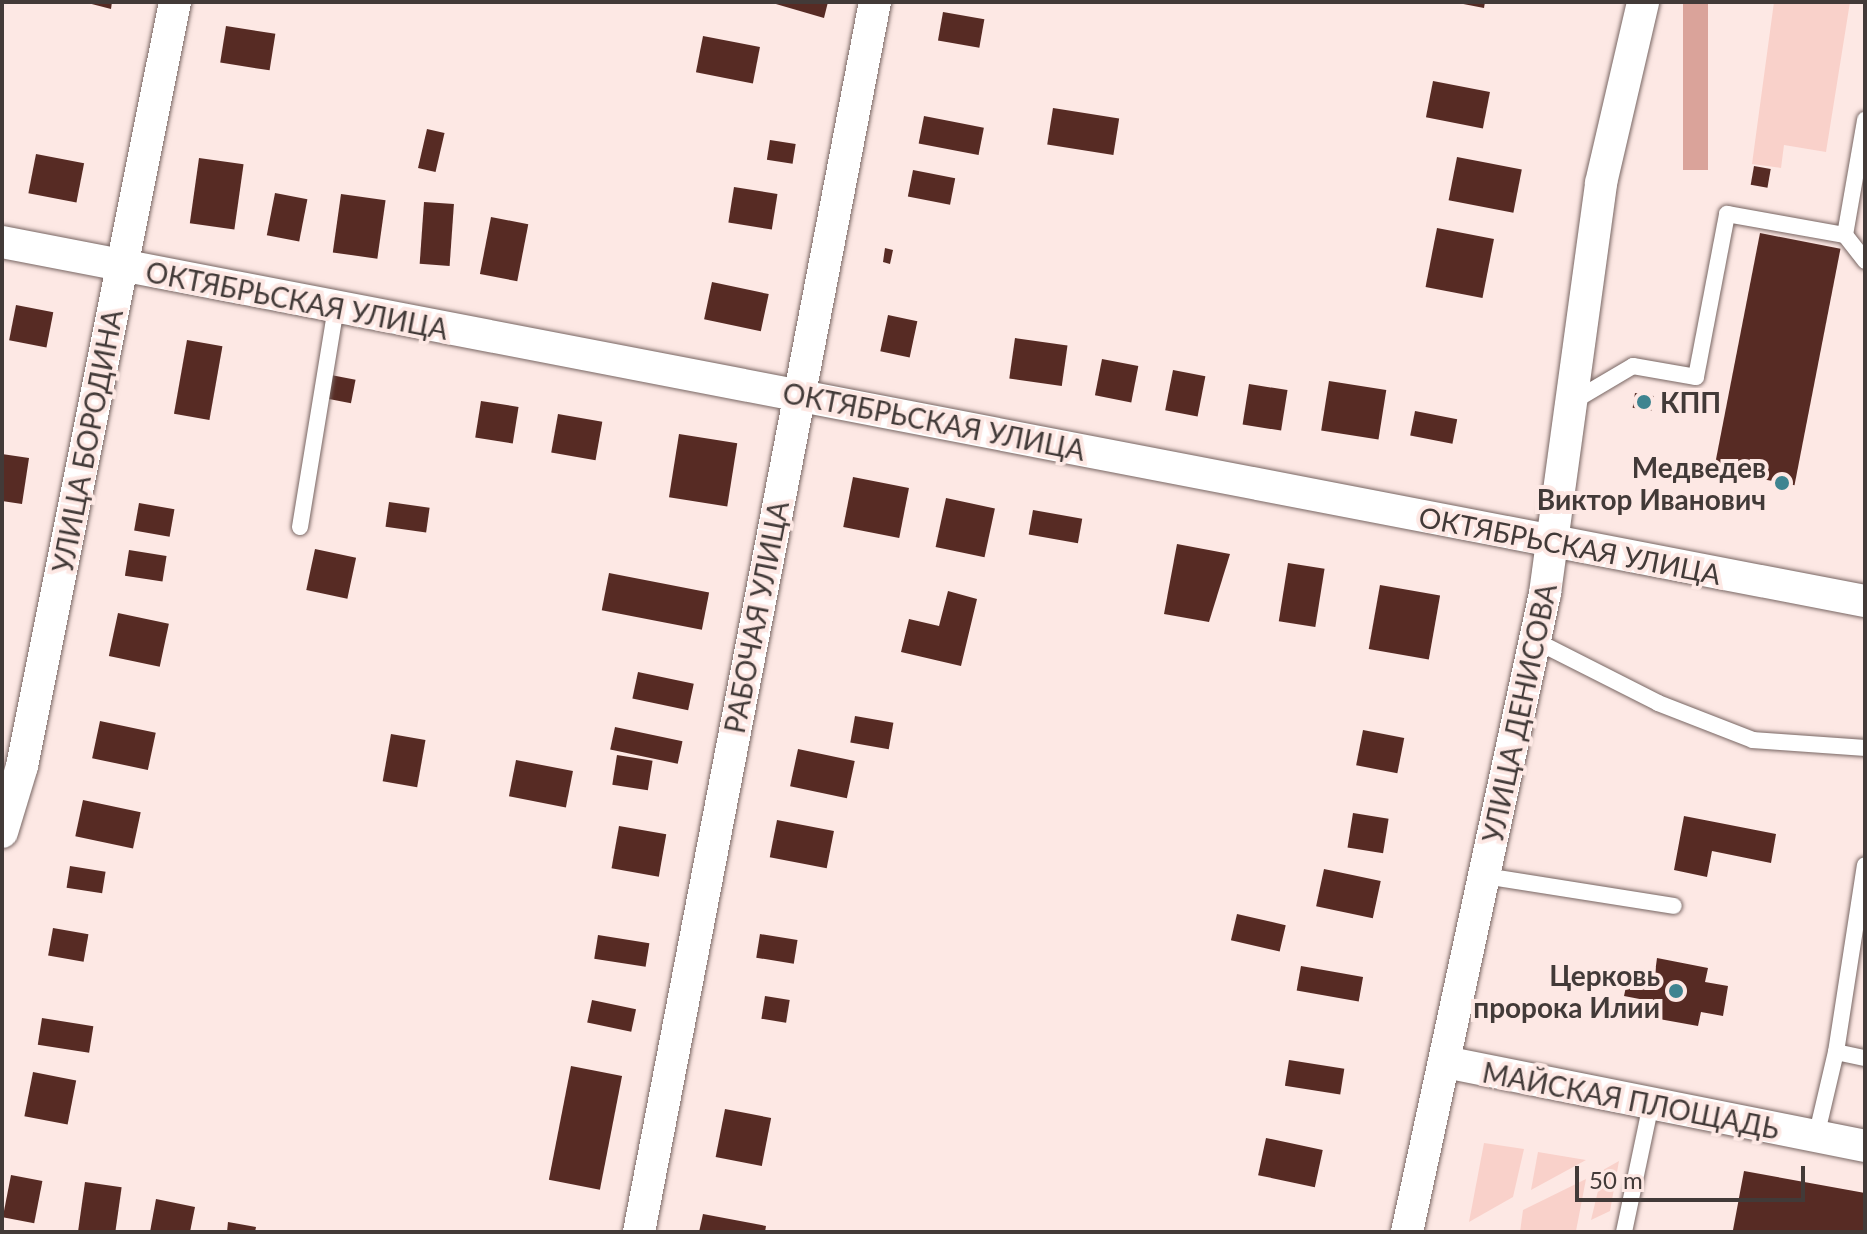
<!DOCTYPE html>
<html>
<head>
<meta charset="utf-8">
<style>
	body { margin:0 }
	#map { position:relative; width:1867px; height:1234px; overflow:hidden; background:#fde8e4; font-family:Lato,sans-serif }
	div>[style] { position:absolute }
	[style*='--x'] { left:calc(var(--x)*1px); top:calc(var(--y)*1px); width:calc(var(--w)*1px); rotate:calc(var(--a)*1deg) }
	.green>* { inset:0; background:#f9d1ca }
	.forest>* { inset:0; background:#daa39a; transform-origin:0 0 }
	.building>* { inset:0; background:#572b24; transform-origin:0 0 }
	.roads { filter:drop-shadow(0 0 2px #786663) drop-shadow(0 0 2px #786663) }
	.lane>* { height:16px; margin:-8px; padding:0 8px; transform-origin:8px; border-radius:8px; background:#fff }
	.street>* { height:32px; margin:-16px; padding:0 16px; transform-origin:16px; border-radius:16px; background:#fff }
	.dots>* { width:22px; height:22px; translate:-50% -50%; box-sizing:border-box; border:4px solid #fde8e4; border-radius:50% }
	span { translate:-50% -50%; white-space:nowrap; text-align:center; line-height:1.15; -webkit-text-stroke:8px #fde8e4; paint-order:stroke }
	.street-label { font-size:28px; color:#423a38 }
	.poi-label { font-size:28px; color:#423a38; font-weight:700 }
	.left { translate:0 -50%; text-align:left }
	.right { translate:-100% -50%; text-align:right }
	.frame { position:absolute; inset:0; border:4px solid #423a38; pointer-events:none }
	.scale { position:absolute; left:1575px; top:1166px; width:230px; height:36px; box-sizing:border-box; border:4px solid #423a38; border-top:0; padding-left:10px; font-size:24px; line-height:28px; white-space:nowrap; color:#423a38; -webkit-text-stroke:6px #fde8e4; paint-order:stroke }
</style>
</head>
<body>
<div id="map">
	<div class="green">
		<div style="clip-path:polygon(1774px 2px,1850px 2px,1826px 152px,1784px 145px,1781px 168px,1752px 164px)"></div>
		<div style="clip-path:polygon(1484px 1143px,1524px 1149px,1513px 1197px,1469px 1222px)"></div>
		<div style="clip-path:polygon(1538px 1152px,1586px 1160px,1531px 1190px)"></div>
		<div style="clip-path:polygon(1619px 1161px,1610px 1211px,1591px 1220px,1603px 1170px)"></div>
		<div style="clip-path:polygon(1586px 1179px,1576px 1231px,1520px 1232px,1523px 1210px)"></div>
	</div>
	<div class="forest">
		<div style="left:1683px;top:2px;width:25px;height:168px"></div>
	</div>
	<div class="building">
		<div style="clip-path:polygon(84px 2px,112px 2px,111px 9px)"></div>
		<div style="clip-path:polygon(769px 2px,828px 2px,824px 18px)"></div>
		<div style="clip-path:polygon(1453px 2px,1485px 2px,1484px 8px)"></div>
		<div style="left:943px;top:12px;width:42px;height:29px;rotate:10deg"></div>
		<div style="left:226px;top:26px;width:50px;height:37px;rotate:9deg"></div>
		<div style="left:703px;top:36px;width:58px;height:37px;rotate:11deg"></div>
		<div style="left:1433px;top:81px;width:58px;height:37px;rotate:11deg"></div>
		<div style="left:1053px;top:108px;width:67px;height:37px;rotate:9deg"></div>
		<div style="left:924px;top:116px;width:61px;height:28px;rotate:11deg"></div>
		<div style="left:427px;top:129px;width:18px;height:40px;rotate:13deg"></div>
		<div style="left:770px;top:140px;width:26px;height:20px;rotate:9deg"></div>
		<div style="left:36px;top:154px;width:49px;height:40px;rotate:11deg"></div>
		<div style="left:1457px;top:157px;width:66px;height:44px;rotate:11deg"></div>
		<div style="left:199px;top:158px;width:45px;height:66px;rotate:8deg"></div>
		<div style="left:1754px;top:166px;width:17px;height:19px;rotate:10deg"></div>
		<div style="left:913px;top:170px;width:43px;height:27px;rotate:11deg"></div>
		<div style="left:734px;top:187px;width:44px;height:36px;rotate:9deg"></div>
		<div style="left:275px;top:193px;width:33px;height:43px;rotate:11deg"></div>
		<div style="left:341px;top:194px;width:45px;height:59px;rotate:8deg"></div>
		<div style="left:424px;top:202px;width:30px;height:62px;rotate:4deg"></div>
		<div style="left:491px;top:217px;width:38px;height:58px;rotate:11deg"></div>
		<div style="left:1437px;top:228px;width:58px;height:60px;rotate:11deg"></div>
		<div style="left:1760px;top:233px;width:82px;height:241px;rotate:11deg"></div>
		<div style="clip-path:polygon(885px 248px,893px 250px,890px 264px,883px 262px)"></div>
		<div style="left:712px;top:282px;width:58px;height:38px;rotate:12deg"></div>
		<div style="left:16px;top:305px;width:38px;height:36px;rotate:11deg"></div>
		<div style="left:888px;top:315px;width:30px;height:37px;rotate:12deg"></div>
		<div style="left:1015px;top:338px;width:53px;height:41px;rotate:8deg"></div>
		<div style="left:187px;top:340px;width:36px;height:75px;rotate:10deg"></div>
		<div style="left:1102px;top:359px;width:37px;height:37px;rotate:11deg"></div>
		<div style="left:1173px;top:370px;width:33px;height:41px;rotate:11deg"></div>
		<div style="left:331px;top:375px;width:25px;height:24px;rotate:11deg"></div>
		<div style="left:1329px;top:381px;width:58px;height:50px;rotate:9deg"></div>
		<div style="left:1249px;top:384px;width:39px;height:41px;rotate:9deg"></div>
		<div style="left:1635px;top:393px;width:19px;height:15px;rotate:9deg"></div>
		<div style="left:481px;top:401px;width:38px;height:37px;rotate:9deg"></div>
		<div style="left:1415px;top:411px;width:43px;height:25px;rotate:11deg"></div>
		<div style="left:558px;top:414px;width:45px;height:39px;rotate:10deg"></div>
		<div style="left:679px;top:434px;width:59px;height:64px;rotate:9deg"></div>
		<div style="clip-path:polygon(2px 454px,29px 458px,22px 504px,2px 501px)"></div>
		<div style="left:853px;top:477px;width:57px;height:51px;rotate:11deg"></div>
		<div style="left:946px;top:498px;width:50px;height:50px;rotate:12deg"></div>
		<div style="left:389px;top:502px;width:41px;height:25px;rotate:8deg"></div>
		<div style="left:139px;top:503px;width:36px;height:28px;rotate:10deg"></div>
		<div style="left:1033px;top:510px;width:50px;height:25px;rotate:10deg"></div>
		<div style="clip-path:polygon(1177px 544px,1230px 554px,1209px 622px,1164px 614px)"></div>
		<div style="left:315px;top:549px;width:42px;height:42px;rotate:12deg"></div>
		<div style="left:129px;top:550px;width:38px;height:26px;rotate:9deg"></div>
		<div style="left:1288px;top:563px;width:37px;height:59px;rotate:9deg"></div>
		<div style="left:609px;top:573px;width:102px;height:38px;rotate:11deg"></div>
		<div style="left:1380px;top:585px;width:61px;height:65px;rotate:10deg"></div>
		<div style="clip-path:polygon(948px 591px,977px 599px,961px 666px,901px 652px,909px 619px,939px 626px)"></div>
		<div style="left:118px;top:613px;width:52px;height:44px;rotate:12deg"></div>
		<div style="left:638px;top:672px;width:57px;height:27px;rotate:12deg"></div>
		<div style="left:855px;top:716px;width:39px;height:27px;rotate:10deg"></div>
		<div style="left:100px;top:721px;width:57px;height:38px;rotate:12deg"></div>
		<div style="left:615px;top:727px;width:69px;height:23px;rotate:12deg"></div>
		<div style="left:1363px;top:730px;width:42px;height:36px;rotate:11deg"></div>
		<div style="left:391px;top:734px;width:35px;height:48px;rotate:10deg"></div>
		<div style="left:798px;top:749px;width:58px;height:38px;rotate:12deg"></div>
		<div style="left:617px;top:755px;width:36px;height:30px;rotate:9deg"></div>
		<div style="left:516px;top:760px;width:58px;height:37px;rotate:11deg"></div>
		<div style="left:83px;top:800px;width:59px;height:37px;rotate:12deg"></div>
		<div style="left:1353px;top:813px;width:36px;height:35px;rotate:9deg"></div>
		<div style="clip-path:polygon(1684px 816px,1776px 834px,1771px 863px,1712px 851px,1707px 877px,1674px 870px)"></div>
		<div style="left:777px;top:820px;width:58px;height:38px;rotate:11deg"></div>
		<div style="left:619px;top:826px;width:48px;height:43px;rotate:10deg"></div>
		<div style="left:70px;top:866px;width:36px;height:22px;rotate:9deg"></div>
		<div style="left:1324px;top:869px;width:58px;height:38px;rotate:12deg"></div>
		<div style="left:1237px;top:914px;width:50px;height:27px;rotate:13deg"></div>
		<div style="left:53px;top:928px;width:36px;height:28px;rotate:10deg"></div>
		<div style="left:760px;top:934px;width:38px;height:24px;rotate:9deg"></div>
		<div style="left:598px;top:935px;width:52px;height:24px;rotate:9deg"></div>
		<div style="clip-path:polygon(1657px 958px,1708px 968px,1705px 982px,1728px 986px,1723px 1016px,1701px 1012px,1698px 1026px,1648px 1017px,1650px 1001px,1624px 996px,1630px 968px,1655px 973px)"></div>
		<div style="left:1301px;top:966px;width:63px;height:25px;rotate:10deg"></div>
		<div style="left:765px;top:996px;width:25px;height:23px;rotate:9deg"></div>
		<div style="left:592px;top:1000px;width:45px;height:23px;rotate:12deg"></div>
		<div style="left:42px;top:1018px;width:52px;height:27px;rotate:9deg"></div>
		<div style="left:1289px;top:1060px;width:56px;height:26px;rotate:9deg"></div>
		<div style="left:571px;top:1066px;width:52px;height:116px;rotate:11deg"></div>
		<div style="left:33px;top:1072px;width:44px;height:45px;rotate:11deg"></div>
		<div style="left:725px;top:1109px;width:47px;height:49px;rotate:11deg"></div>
		<div style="left:1266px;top:1138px;width:58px;height:38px;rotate:12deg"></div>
		<div style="clip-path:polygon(1744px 1171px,1865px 1193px,1865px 1232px,1733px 1230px)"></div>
		<div style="left:11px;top:1175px;width:32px;height:43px;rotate:11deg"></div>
		<div style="left:85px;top:1182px;width:37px;height:50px;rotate:8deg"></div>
		<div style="clip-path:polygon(156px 1199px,195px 1207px,190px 1232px,150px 1232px)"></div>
		<div style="clip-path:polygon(703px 1214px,766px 1226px,765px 1232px,699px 1232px)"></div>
		<div style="clip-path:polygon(228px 1222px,256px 1227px,255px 1232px,227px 1232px)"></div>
	</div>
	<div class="roads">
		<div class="lane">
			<div style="--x:1845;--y:235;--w:117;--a:-80.1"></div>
			<div style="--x:1572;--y:402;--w:71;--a:-30.5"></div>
			<div style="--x:1633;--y:366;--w:64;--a:9.9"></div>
			<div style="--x:1696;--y:377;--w:166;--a:-79.2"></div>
			<div style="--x:1727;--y:214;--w:120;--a:10.1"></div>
			<div style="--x:1845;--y:235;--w:33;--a:52"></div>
			<div style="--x:300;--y:527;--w:223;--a:-80.7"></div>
			<div style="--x:1536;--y:641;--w:137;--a:26.9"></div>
			<div style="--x:1658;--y:703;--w:102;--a:21.3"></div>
			<div style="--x:1753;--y:740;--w:112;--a:4.1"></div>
			<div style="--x:1485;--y:876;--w:191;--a:9"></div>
			<div style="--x:1836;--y:1052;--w:189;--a:-81.2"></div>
			<div style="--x:1816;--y:1137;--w:87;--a:-76.8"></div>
			<div style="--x:1836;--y:1052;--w:30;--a:12"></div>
			<div style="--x:1624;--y:1232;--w:131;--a:-78.1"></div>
		</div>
		<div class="street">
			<div style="--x:2;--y:242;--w:1897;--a:10.91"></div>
			<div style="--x:2;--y:832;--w:69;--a:-73.1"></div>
			<div style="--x:22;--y:766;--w:779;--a:-78.68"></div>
			<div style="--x:1445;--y:1062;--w:428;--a:11.3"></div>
			<div style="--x:639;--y:1232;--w:1252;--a:-79.14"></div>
			<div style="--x:1407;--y:1232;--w:654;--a:-77.81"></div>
			<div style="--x:1545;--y:593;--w:414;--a:-82.2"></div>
			<div style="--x:1601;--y:183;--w:186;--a:-76.9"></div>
		</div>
	</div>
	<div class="dots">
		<div style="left:1644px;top:402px;background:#3f8490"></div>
		<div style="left:1782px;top:483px;background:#3f8490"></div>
		<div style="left:1676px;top:991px;background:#3f8490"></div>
	</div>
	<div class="street-label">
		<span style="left:297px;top:300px;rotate:11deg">ОКТЯБРЬСКАЯ УЛИЦА</span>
		<span style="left:934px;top:421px;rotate:11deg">ОКТЯБРЬСКАЯ УЛИЦА</span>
		<span style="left:87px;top:441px;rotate:-79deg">УЛИЦА БОРОДИНА</span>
		<span style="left:1570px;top:545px;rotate:11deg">ОКТЯБРЬСКАЯ УЛИЦА</span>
		<span style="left:756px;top:617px;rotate:-79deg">РАБОЧАЯ УЛИЦА</span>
		<span style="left:1519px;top:713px;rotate:-78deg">УЛИЦА ДЕНИСОВА</span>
		<span style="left:1631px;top:1100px;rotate:11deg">МАЙСКАЯ ПЛОЩАДЬ</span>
	</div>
	<div class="poi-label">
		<span class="left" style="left:1660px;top:402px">КПП</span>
		<span class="right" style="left:1766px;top:483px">Медведев<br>Виктор Иванович</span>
		<span class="right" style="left:1660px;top:991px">Церковь<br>пророка Илии</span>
	</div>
	<div class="frame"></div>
	<div class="scale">50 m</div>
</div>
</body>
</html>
